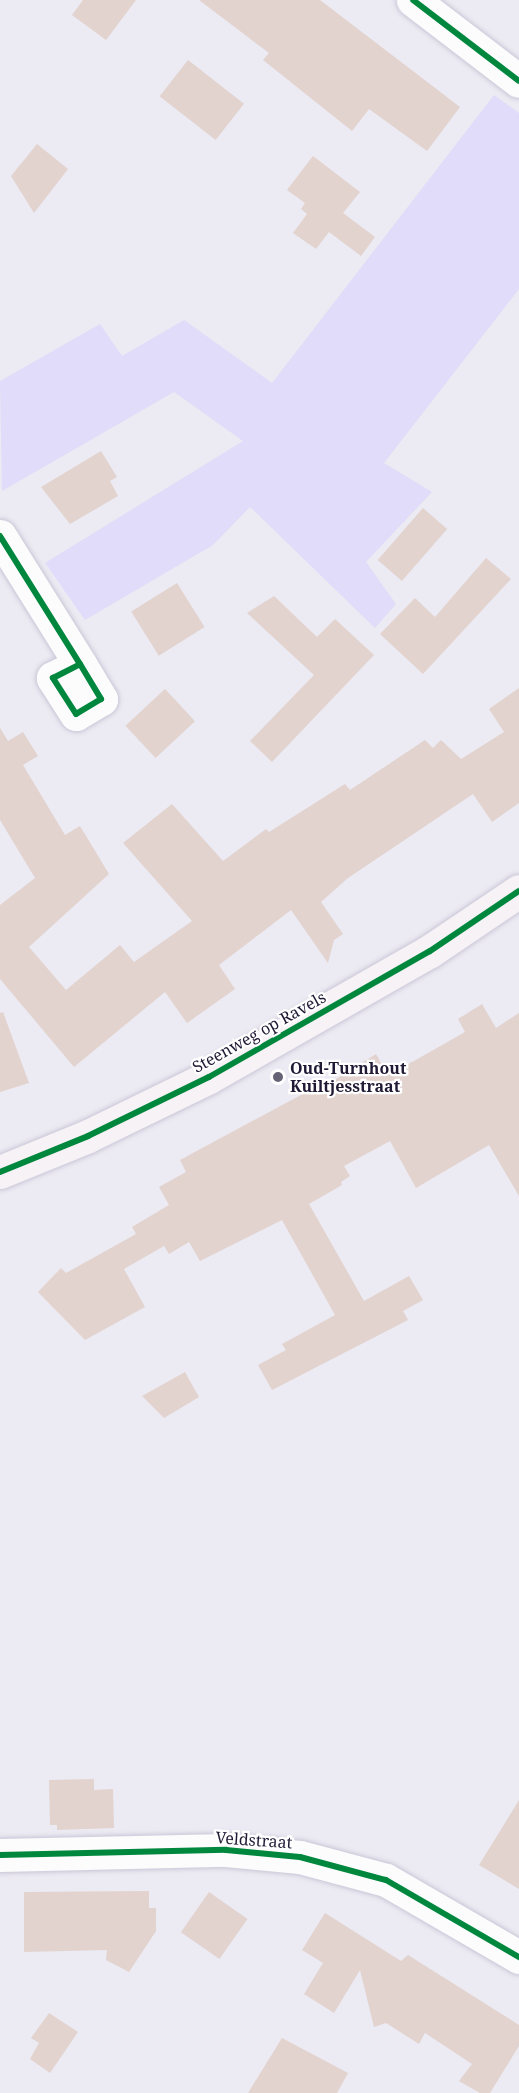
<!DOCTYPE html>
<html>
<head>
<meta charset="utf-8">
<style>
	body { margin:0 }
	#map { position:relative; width:519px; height:2093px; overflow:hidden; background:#eceaf2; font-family:"Noto Serif",serif }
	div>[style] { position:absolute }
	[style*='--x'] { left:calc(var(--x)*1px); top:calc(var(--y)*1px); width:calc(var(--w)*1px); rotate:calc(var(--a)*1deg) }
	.green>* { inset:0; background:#e0dcf9 }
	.building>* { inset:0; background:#e2d3cf; transform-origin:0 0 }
	.roads { filter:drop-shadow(0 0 2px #cac7d8) drop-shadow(0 0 2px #cac7d8) }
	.street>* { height:33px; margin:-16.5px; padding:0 16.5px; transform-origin:16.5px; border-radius:16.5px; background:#fcfcfd }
	.primary>* { height:33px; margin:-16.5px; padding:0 16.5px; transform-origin:16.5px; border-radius:16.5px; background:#f7f2f5 }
	.cycleway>* { height:6px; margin:-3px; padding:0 3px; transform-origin:3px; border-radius:3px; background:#00873e }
	.dots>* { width:16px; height:16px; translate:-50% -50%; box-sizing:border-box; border:3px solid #fff; border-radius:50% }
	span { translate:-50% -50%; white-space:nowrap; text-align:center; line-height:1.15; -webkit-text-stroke:4.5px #fff; paint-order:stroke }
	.street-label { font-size:16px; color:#201a35 }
	.poi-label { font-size:16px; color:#201a35; font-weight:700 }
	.left { translate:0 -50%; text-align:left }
</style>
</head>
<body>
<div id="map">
	<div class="green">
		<div style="clip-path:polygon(494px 95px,519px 113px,519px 289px,384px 463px,432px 492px,366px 562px,396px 604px,375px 628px,250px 507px,213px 545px,85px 620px,45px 563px,243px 441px,174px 392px,2px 491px,0 381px,100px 324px,122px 356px,184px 320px,272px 383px)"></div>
	</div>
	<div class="building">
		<div style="clip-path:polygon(83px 0,136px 0,106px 40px,72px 15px)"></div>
		<div style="clip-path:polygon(199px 0,320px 0,460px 107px,427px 151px,369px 109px,352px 131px,263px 60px,269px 53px)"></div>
		<div style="left:188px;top:60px;width:71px;height:46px;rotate:38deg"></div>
		<div style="clip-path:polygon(37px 144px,68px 169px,34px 213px,11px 176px)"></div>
		<div style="clip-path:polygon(313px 156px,360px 192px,343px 213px,375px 237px,361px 256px,329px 232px,316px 249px,293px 233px,307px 214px,301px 209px,305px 203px,287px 190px)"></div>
		<div style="clip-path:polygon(101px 451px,117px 477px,110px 481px,118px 496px,70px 524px,41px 487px)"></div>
		<div style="left:423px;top:508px;width:32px;height:69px;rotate:41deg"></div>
		<div style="clip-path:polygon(486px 558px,511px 579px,423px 674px,380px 634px,415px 598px,435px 617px)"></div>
		<div style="left:177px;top:583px;width:52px;height:54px;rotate:58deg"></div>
		<div style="clip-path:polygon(274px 596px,317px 637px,335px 619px,374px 655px,272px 762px,250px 741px,314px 675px,247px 613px)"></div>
		<div style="clip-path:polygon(519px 688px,519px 803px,492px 822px,473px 794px,348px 878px,321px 902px,343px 934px,334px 940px,328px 963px,291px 910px,219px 965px,235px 989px,187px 1023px,165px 992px,74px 1067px,0 979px,0 905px,35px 878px,0 820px,0 728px,8px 741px,23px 732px,38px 756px,23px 765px,65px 835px,80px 826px,109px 874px,29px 947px,66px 990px,120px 945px,134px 962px,192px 921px,123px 843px,172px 804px,223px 861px,266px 829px,269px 832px,345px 784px,350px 790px,425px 740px,433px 748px,441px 740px,461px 759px,504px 732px,489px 709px)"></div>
		<div style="left:165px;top:689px;width:44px;height:54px;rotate:47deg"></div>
		<div style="clip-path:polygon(482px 1004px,496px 1028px,519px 1013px,519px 1196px,489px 1145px,416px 1188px,390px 1141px,344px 1166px,350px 1176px,341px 1182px,342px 1185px,309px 1204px,364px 1301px,409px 1276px,423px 1300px,403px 1311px,408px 1320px,272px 1390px,258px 1365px,286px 1350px,282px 1344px,335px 1315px,282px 1220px,200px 1261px,189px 1242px,169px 1254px,164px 1246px,124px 1269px,145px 1307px,85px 1340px,38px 1292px,61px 1268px,66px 1273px,136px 1234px,132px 1227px,169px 1205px,159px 1187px,186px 1172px,180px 1160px,312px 1089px,314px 1093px,376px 1054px,387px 1074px,414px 1061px,465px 1032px,458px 1019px)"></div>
		<div style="clip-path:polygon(3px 1012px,29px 1083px,0 1092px,0 1013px)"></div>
		<div style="clip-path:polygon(185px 1372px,199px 1397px,164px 1418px,142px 1396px)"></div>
		<div style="clip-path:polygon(94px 1779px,94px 1790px,113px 1789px,114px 1828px,57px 1830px,57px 1825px,50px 1825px,49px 1780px)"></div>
		<div style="clip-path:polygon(519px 1800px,519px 1889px,479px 1865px)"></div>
		<div style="clip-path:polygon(149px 1891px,149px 1908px,156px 1908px,156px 1931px,129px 1972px,106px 1960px,107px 1950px,24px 1952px,24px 1892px)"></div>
		<div style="left:209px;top:1892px;width:47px;height:49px;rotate:35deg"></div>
		<div style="clip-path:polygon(325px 1913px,401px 1961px,408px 1955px,519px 2025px,519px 2046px,490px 2093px,480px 2093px,459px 2081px,472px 2064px,425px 2033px,419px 2044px,386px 2023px,374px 2027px,360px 1970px,334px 2013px,304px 1994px,323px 1963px,302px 1950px)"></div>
		<div style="clip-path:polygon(49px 2013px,78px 2032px,50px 2073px,30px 2059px,39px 2043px,31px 2038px)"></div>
		<div style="clip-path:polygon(282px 2038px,348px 2073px,337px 2093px,248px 2093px)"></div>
	</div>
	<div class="roads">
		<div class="street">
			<div style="--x:413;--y:0;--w:133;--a:37.4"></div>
			<div style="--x:0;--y:536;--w:151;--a:58"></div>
			<div style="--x:80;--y:664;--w:41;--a:59"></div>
			<div style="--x:101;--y:699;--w:29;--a:149"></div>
			<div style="--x:76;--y:714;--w:43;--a:-122.6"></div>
			<div style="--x:53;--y:678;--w:30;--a:-27"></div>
			<div style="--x:0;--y:1855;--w:226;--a:-1.3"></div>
			<div style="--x:226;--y:1850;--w:74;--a:5.4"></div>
			<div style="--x:300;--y:1857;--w:89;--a:15"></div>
			<div style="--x:386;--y:1880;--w:154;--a:30.1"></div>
		</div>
		<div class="primary">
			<div style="--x:0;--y:1172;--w:95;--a:-22.2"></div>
			<div style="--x:88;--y:1136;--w:135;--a:-26"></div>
			<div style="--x:209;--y:1077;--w:254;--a:-29.7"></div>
			<div style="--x:430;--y:951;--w:107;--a:-34"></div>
		</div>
	</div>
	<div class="cycleway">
		<div style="--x:413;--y:0;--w:133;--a:37.4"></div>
		<div style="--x:0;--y:536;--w:151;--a:58"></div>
		<div style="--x:80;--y:664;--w:41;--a:59"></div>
		<div style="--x:101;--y:699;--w:29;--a:149"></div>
		<div style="--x:76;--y:714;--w:43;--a:-122.6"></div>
		<div style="--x:53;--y:678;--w:30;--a:-27"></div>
		<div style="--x:0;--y:1172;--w:95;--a:-22.2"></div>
		<div style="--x:88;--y:1136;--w:135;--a:-26"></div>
		<div style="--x:209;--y:1077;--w:254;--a:-29.7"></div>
		<div style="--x:430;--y:951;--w:107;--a:-34"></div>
		<div style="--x:0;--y:1855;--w:226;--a:-1.3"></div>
		<div style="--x:226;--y:1850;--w:74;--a:5.4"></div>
		<div style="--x:300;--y:1857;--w:89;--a:15"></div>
		<div style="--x:386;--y:1880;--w:154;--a:30.1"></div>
	</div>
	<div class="dots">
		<div style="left:278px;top:1077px;background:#676377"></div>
	</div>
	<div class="street-label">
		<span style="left:259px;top:1032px;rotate:-29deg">Steenweg op Ravels</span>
		<span style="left:254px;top:1840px;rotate:4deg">Veldstraat</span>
	</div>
	<div class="poi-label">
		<span class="left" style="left:290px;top:1077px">Oud-Turnhout<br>Kuiltjesstraat</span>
	</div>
</div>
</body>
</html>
